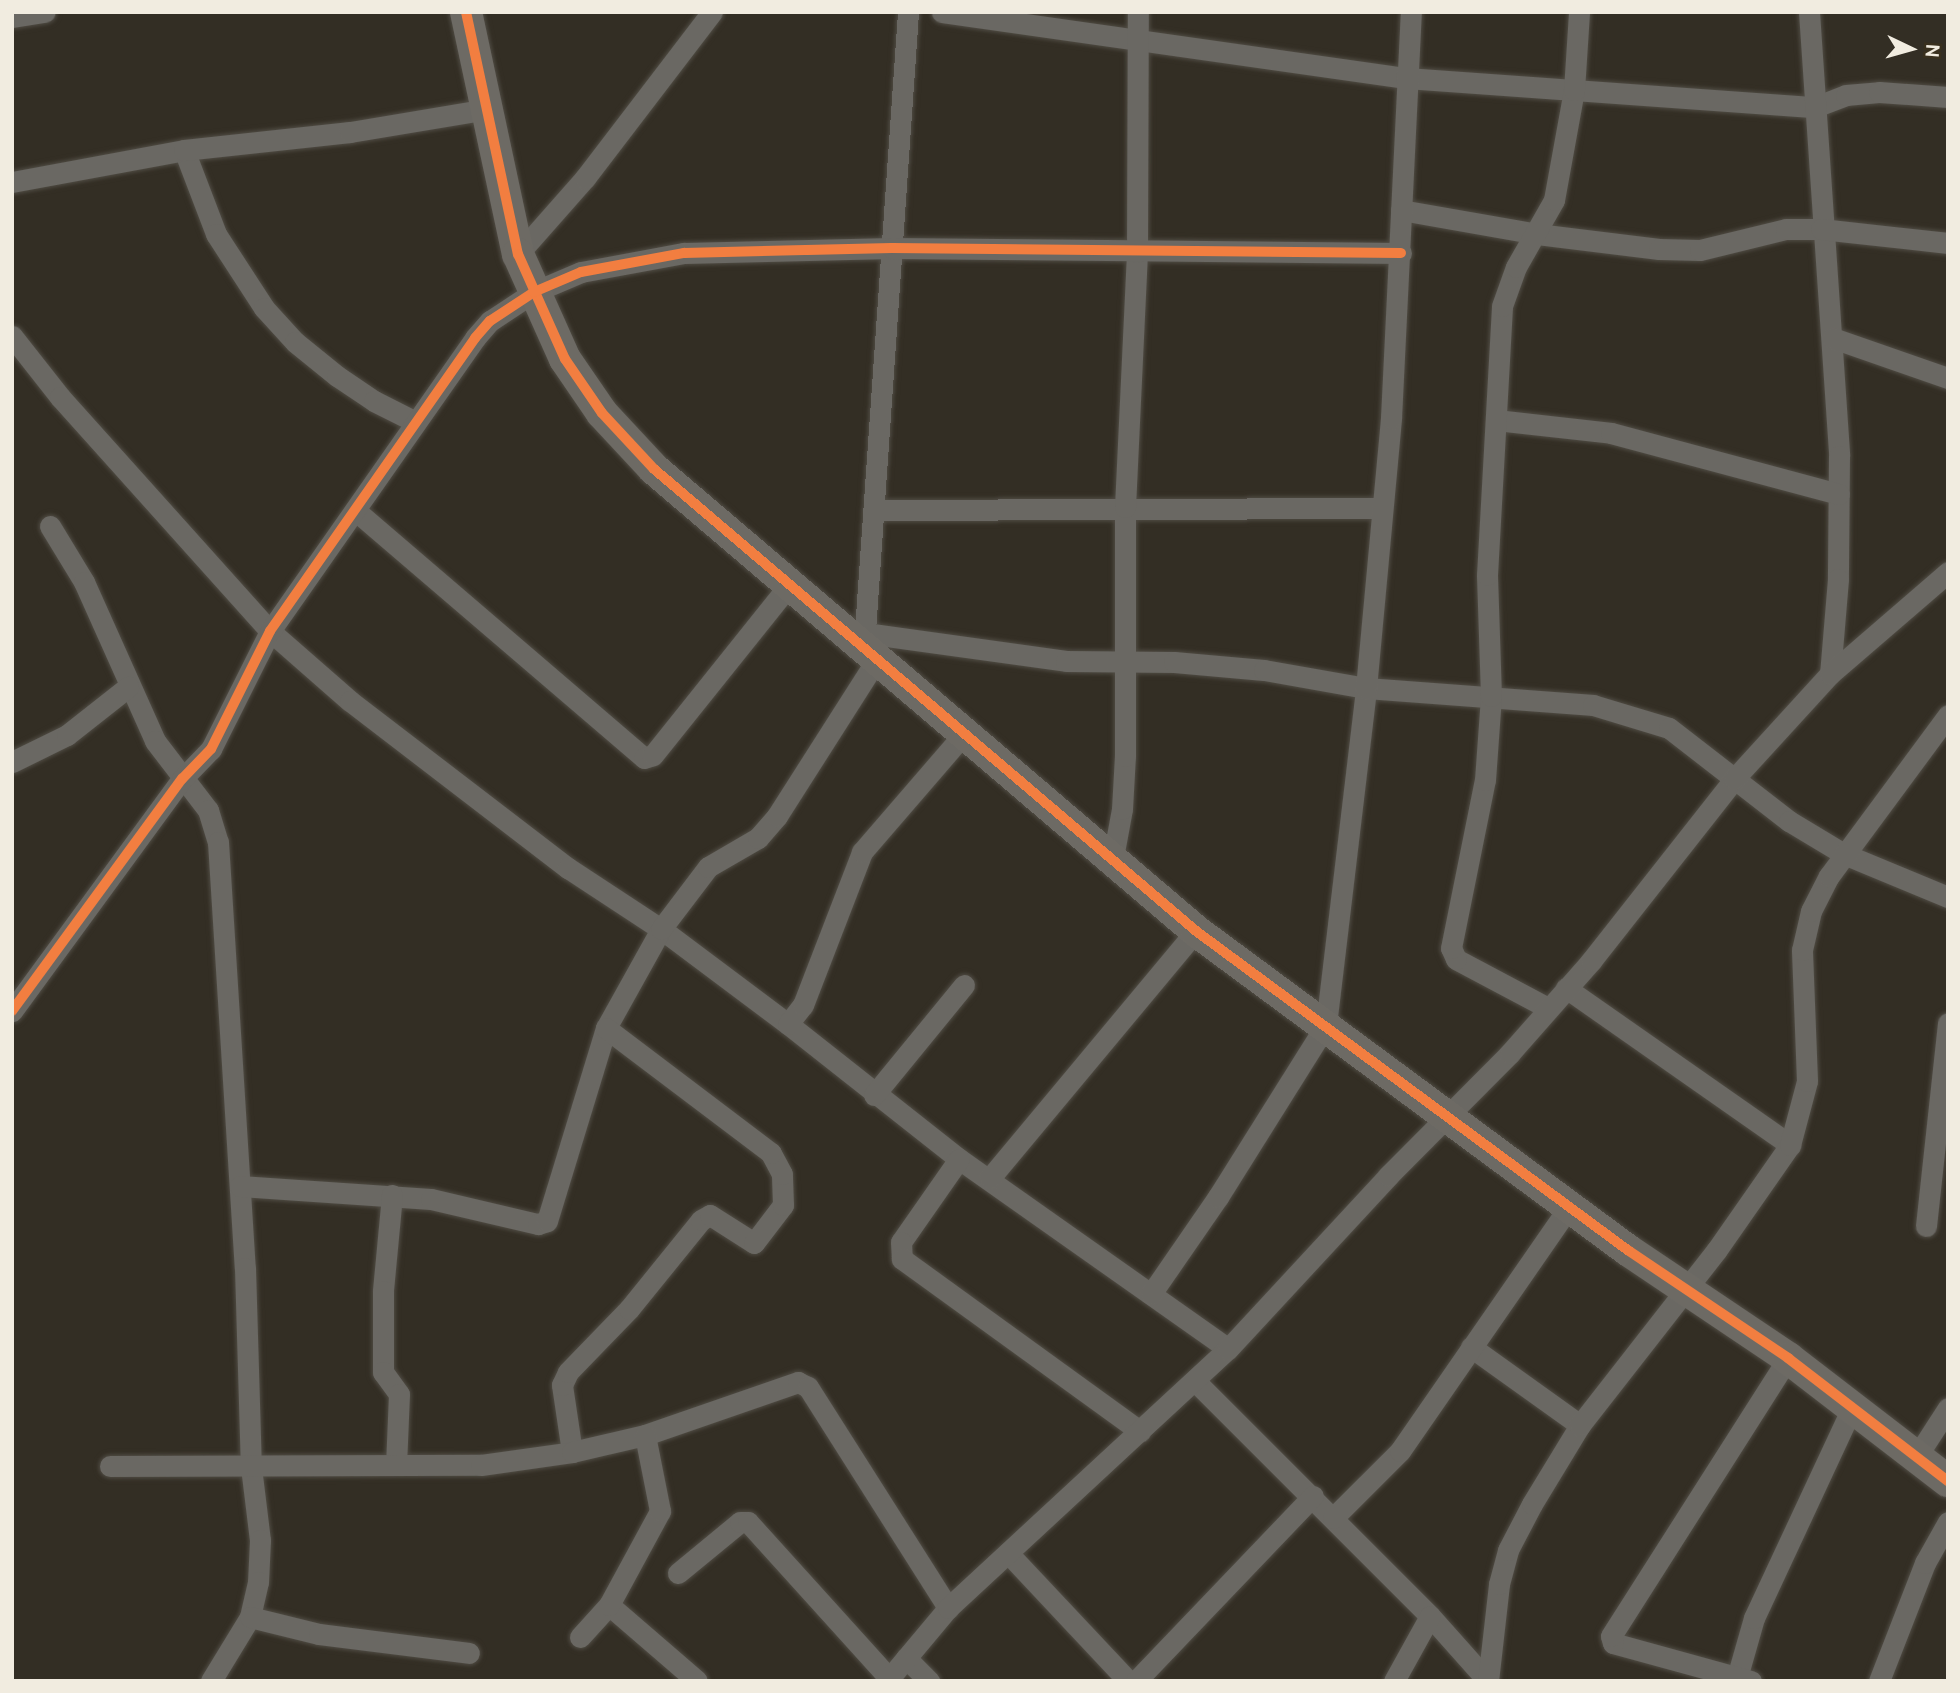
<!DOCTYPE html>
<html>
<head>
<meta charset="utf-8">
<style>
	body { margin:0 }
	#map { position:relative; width:1960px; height:1693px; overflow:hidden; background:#332e24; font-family:Cabin,sans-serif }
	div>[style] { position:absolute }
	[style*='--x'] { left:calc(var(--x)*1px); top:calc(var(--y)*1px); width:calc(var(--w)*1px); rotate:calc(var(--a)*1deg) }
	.roads { filter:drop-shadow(0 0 2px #504c44) drop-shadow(0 0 2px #504c44) }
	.street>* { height:21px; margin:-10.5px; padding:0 10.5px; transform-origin:10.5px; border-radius:10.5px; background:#6a6863 }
	.secondary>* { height:32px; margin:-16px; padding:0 16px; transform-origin:16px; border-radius:16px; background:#6d6a64 }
	.cycleway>* { height:10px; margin:-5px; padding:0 5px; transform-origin:5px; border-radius:5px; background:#f27e40 }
	span { translate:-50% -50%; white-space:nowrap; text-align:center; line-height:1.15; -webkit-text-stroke:7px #39301e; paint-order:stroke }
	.frame { position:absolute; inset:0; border:14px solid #f1ece0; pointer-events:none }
	.north { position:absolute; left:1876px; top:14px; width:70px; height:70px; -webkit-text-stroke:5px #39301e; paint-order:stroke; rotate:95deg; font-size:19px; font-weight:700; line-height:28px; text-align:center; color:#f1ece0 }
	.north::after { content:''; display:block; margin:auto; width:24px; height:32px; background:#f1ece0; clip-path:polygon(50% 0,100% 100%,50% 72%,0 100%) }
</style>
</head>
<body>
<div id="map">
	<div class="roads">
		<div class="street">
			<div style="--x:942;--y:12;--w:469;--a:8.1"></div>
			<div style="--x:1406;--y:78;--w:410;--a:4.1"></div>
			<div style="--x:1815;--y:107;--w:33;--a:-21"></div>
			<div style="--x:1846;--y:95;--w:33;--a:-5"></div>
			<div style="--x:1879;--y:92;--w:69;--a:4.1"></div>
			<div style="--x:1809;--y:12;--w:445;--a:86.1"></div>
			<div style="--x:1839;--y:456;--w:123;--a:90.5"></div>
			<div style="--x:1838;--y:579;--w:95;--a:94.8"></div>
			<div style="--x:12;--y:17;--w:33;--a:-9"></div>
			<div style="--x:184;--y:150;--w:90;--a:69.1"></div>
			<div style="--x:216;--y:234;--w:88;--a:57"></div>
			<div style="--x:264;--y:308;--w:46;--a:47.6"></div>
			<div style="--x:295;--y:342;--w:54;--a:39"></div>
			<div style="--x:337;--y:376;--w:45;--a:34"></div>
			<div style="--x:374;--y:401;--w:47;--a:26.6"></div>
			<div style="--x:12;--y:182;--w:175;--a:-10.5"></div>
			<div style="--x:184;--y:150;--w:167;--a:-6.2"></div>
			<div style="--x:350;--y:132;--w:139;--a:-9.5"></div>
			<div style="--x:1401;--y:210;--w:138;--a:10"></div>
			<div style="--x:1537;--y:234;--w:123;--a:7"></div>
			<div style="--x:1659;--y:249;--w:41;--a:1.4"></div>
			<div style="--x:1700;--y:250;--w:89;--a:-13.7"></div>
			<div style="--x:1786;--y:229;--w:35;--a:0"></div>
			<div style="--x:1821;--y:229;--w:128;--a:6.3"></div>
			<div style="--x:518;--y:254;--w:101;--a:-48.6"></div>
			<div style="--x:585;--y:178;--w:209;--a:-52.6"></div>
			<div style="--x:12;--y:336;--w:78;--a:51.8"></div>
			<div style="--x:60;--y:397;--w:314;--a:48.1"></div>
			<div style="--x:270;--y:631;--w:106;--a:41.2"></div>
			<div style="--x:350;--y:701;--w:275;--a:37.5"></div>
			<div style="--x:568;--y:868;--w:111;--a:33.3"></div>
			<div style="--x:661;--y:929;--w:159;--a:36.8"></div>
			<div style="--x:788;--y:1024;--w:218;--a:38.3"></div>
			<div style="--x:959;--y:1159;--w:329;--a:35.2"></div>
			<div style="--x:1833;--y:338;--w:122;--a:19.2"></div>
			<div style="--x:1496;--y:420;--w:116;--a:6.4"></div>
			<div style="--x:1611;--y:433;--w:236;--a:15"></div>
			<div style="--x:875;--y:510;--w:507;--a:-0.23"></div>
			<div style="--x:356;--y:511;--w:379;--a:40.6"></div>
			<div style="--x:644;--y:758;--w:9;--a:-18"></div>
			<div style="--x:653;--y:755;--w:218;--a:-51.3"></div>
			<div style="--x:50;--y:526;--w:66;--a:58.7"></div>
			<div style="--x:84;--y:582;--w:174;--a:65.9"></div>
			<div style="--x:155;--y:741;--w:87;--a:52.5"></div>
			<div style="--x:208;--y:810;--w:34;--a:73"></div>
			<div style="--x:218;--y:842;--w:427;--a:86.4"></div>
			<div style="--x:245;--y:1268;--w:199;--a:88.3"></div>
			<div style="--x:251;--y:1467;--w:74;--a:83"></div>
			<div style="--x:260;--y:1540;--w:42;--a:92.7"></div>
			<div style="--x:258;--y:1582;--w:36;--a:103"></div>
			<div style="--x:250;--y:1617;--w:75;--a:121.4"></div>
			<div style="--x:865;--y:633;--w:203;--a:7.9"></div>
			<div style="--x:1066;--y:661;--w:108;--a:0.5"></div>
			<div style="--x:1174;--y:662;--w:90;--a:5.1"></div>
			<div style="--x:1264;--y:670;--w:104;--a:10"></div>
			<div style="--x:1366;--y:688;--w:228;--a:4.3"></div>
			<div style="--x:1593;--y:705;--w:79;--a:16.8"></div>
			<div style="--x:1669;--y:728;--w:152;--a:37.8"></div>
			<div style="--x:1789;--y:821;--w:64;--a:31"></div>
			<div style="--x:1844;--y:854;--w:113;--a:22.5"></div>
			<div style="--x:864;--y:645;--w:635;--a:-86.02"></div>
			<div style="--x:12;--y:762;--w:61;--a:-26.1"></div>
			<div style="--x:67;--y:735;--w:78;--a:-38.2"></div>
			<div style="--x:1112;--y:863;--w:55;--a:-79.5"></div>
			<div style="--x:1122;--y:809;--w:53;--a:-86.8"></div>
			<div style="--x:1125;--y:756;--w:249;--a:-90"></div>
			<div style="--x:1125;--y:507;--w:255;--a:-87.3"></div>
			<div style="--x:1137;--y:252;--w:240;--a:-89.8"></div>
			<div style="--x:1566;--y:988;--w:274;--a:35"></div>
			<div style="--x:1548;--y:1008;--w:104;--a:-152"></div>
			<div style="--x:1456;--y:959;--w:12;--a:-114"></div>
			<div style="--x:1451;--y:948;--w:171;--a:-78.6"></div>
			<div style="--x:1485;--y:780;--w:84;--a:-85.9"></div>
			<div style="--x:1491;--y:696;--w:121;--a:-91.9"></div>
			<div style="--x:1487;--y:575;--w:269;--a:-86.8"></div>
			<div style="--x:1502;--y:306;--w:41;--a:-70.3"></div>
			<div style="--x:1516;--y:267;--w:77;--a:-60.4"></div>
			<div style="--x:1554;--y:200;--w:112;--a:-79.7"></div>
			<div style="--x:1574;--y:90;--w:78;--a:-86.3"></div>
			<div style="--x:12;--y:1011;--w:288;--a:-53.8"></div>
			<div style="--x:182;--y:779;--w:42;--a:-46"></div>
			<div style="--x:211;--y:749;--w:132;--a:-63.4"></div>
			<div style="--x:270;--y:631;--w:358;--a:-55"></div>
			<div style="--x:475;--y:338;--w:23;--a:-49"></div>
			<div style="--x:490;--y:321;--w:53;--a:-33.4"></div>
			<div style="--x:534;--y:292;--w:51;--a:-23.1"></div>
			<div style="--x:581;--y:272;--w:105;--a:-10.5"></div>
			<div style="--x:684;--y:253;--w:208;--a:-1.4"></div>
			<div style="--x:892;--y:248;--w:509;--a:0.56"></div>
			<div style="--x:788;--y:1024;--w:24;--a:-52"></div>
			<div style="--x:803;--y:1005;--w:164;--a:-68.9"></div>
			<div style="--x:862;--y:852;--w:153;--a:-49.2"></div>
			<div style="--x:874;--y:1095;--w:142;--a:-50.7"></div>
			<div style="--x:959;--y:1159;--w:101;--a:124.9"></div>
			<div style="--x:901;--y:1242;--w:17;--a:87"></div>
			<div style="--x:902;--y:1259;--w:294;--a:35.9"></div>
			<div style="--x:990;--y:1178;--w:322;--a:-50.2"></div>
			<div style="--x:240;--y:1186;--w:191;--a:3.9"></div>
			<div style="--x:431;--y:1199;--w:110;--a:13.2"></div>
			<div style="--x:538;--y:1224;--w:9;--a:-18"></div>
			<div style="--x:547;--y:1221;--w:202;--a:-73"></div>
			<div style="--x:606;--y:1028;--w:113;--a:-60.9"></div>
			<div style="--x:661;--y:929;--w:78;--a:-52.8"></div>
			<div style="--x:708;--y:867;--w:58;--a:-30.1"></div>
			<div style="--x:758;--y:838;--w:29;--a:-49"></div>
			<div style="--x:777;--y:816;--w:186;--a:-57.5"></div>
			<div style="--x:392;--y:1195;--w:96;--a:95.4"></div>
			<div style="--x:383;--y:1291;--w:81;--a:90"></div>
			<div style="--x:383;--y:1372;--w:27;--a:54"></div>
			<div style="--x:399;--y:1394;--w:71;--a:92.4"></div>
			<div style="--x:1926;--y:1226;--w:204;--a:-83.8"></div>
			<div style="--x:1151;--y:1294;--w:118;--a:-55.4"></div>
			<div style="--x:1218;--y:1197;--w:203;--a:-57.9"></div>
			<div style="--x:1326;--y:1025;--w:339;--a:-83.2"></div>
			<div style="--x:1366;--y:688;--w:271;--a:-84.7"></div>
			<div style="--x:1391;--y:418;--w:406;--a:-87.2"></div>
			<div style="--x:1471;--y:1347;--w:134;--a:35.6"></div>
			<div style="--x:1195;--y:1381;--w:332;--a:45"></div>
			<div style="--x:1430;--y:1616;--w:87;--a:48.3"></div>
			<div style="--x:572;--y:1452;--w:68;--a:-98.5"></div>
			<div style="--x:562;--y:1385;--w:14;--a:-65"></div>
			<div style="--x:568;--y:1372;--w:88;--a:-45.9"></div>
			<div style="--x:629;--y:1309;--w:114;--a:-51"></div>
			<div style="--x:701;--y:1220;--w:10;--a:-29"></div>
			<div style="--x:710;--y:1215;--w:52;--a:32.5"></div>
			<div style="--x:754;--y:1243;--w:48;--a:-52.7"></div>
			<div style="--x:783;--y:1205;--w:31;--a:-92"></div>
			<div style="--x:782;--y:1174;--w:24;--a:-118"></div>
			<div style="--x:771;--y:1153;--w:207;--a:-142.9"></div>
			<div style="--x:1917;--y:1456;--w:57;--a:-57.1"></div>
			<div style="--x:110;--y:1466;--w:371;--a:-0.2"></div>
			<div style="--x:481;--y:1465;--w:92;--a:-8.1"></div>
			<div style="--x:572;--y:1452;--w:75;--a:-13.1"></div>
			<div style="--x:645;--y:1435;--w:162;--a:-19.1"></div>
			<div style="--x:798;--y:1382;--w:11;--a:27"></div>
			<div style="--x:808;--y:1387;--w:262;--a:57.6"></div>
			<div style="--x:1333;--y:1518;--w:95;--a:-45"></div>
			<div style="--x:1400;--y:1451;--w:295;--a:-55.3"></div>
			<div style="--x:1008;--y:1553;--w:175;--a:46.8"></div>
			<div style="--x:678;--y:1573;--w:80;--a:-39.4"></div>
			<div style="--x:740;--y:1522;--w:8;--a:0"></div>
			<div style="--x:748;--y:1522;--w:210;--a:47.9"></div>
			<div style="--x:609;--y:1605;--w:116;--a:40.8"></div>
			<div style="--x:250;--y:1617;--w:71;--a:13.8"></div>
			<div style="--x:319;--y:1634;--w:151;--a:7.2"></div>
			<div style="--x:580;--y:1637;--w:43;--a:-47.8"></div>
			<div style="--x:609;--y:1605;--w:107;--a:-61.5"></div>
			<div style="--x:660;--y:1511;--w:77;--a:-101.2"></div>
			<div style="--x:906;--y:1658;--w:33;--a:45"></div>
			<div style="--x:887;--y:1681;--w:95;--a:-50.1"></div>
			<div style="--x:948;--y:1608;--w:381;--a:-42.8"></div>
			<div style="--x:1228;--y:1349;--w:236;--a:-47.2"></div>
			<div style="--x:1388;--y:1176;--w:173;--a:-45.2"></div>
			<div style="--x:1510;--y:1053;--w:123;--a:-48.6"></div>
			<div style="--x:1591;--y:961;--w:231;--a:-51.8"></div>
			<div style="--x:1734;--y:779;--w:142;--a:-47.6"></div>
			<div style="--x:1830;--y:674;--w:156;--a:-40.8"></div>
			<div style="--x:1136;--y:1681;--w:256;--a:-46.3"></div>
			<div style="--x:1394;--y:1681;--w:74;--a:-61"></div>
			<div style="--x:1488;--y:1681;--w:98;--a:-83.5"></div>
			<div style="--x:1499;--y:1584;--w:35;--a:-75"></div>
			<div style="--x:1508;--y:1550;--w:52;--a:-62.4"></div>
			<div style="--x:1532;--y:1504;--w:92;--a:-58.7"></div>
			<div style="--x:1580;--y:1425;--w:221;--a:-52"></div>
			<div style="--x:1716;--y:1251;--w:129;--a:-55.1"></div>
			<div style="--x:1790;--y:1145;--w:66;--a:-75.1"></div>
			<div style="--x:1807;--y:1081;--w:131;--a:-92.2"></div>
			<div style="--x:1802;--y:950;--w:40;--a:-77"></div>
			<div style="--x:1811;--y:911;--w:39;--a:-63"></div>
			<div style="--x:1829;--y:876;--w:200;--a:-53.5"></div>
			<div style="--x:1736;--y:1681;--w:66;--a:-74.1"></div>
			<div style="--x:1754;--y:1618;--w:234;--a:-65"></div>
			<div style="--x:1751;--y:1681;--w:143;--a:-164.6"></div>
			<div style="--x:1613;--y:1643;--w:7;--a:-106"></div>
			<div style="--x:1611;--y:1636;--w:330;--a:-57.5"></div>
			<div style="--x:1879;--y:1681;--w:127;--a:-68.7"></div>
			<div style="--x:1925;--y:1563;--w:47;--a:-60.7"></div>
		</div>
		<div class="secondary">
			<div style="--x:466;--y:12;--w:248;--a:77.9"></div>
			<div style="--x:518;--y:254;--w:115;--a:65.9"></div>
			<div style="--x:565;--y:359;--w:65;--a:55.6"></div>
			<div style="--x:602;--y:413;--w:76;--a:47.1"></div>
			<div style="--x:654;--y:469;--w:712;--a:40.44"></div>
			<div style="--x:1196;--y:931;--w:538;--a:36.47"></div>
			<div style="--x:1629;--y:1251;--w:192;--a:33.9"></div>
			<div style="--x:1788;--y:1358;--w:202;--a:37.6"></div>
		</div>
	</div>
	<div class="cycleway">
		<div style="--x:466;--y:12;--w:248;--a:77.9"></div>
		<div style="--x:518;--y:254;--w:115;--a:65.9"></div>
		<div style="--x:565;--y:359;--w:65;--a:55.6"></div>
		<div style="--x:602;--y:413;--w:76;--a:47.1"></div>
		<div style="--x:654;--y:469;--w:712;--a:40.44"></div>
		<div style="--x:1196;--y:931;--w:538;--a:36.47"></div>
		<div style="--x:1629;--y:1251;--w:192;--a:33.9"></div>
		<div style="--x:1788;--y:1358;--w:202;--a:37.6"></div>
		<div style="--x:12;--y:1011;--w:288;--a:-53.8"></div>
		<div style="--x:182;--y:779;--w:42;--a:-46"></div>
		<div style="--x:211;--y:749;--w:132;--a:-63.4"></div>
		<div style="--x:270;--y:631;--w:358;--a:-55"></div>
		<div style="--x:475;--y:338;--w:23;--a:-49"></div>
		<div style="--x:490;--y:321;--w:53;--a:-33.4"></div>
		<div style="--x:534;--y:292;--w:51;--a:-23.1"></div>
		<div style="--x:581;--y:272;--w:105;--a:-10.5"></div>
		<div style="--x:684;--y:253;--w:208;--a:-1.4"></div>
		<div style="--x:892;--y:248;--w:509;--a:0.56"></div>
	</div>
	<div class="frame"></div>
	<div class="north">N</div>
</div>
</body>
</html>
